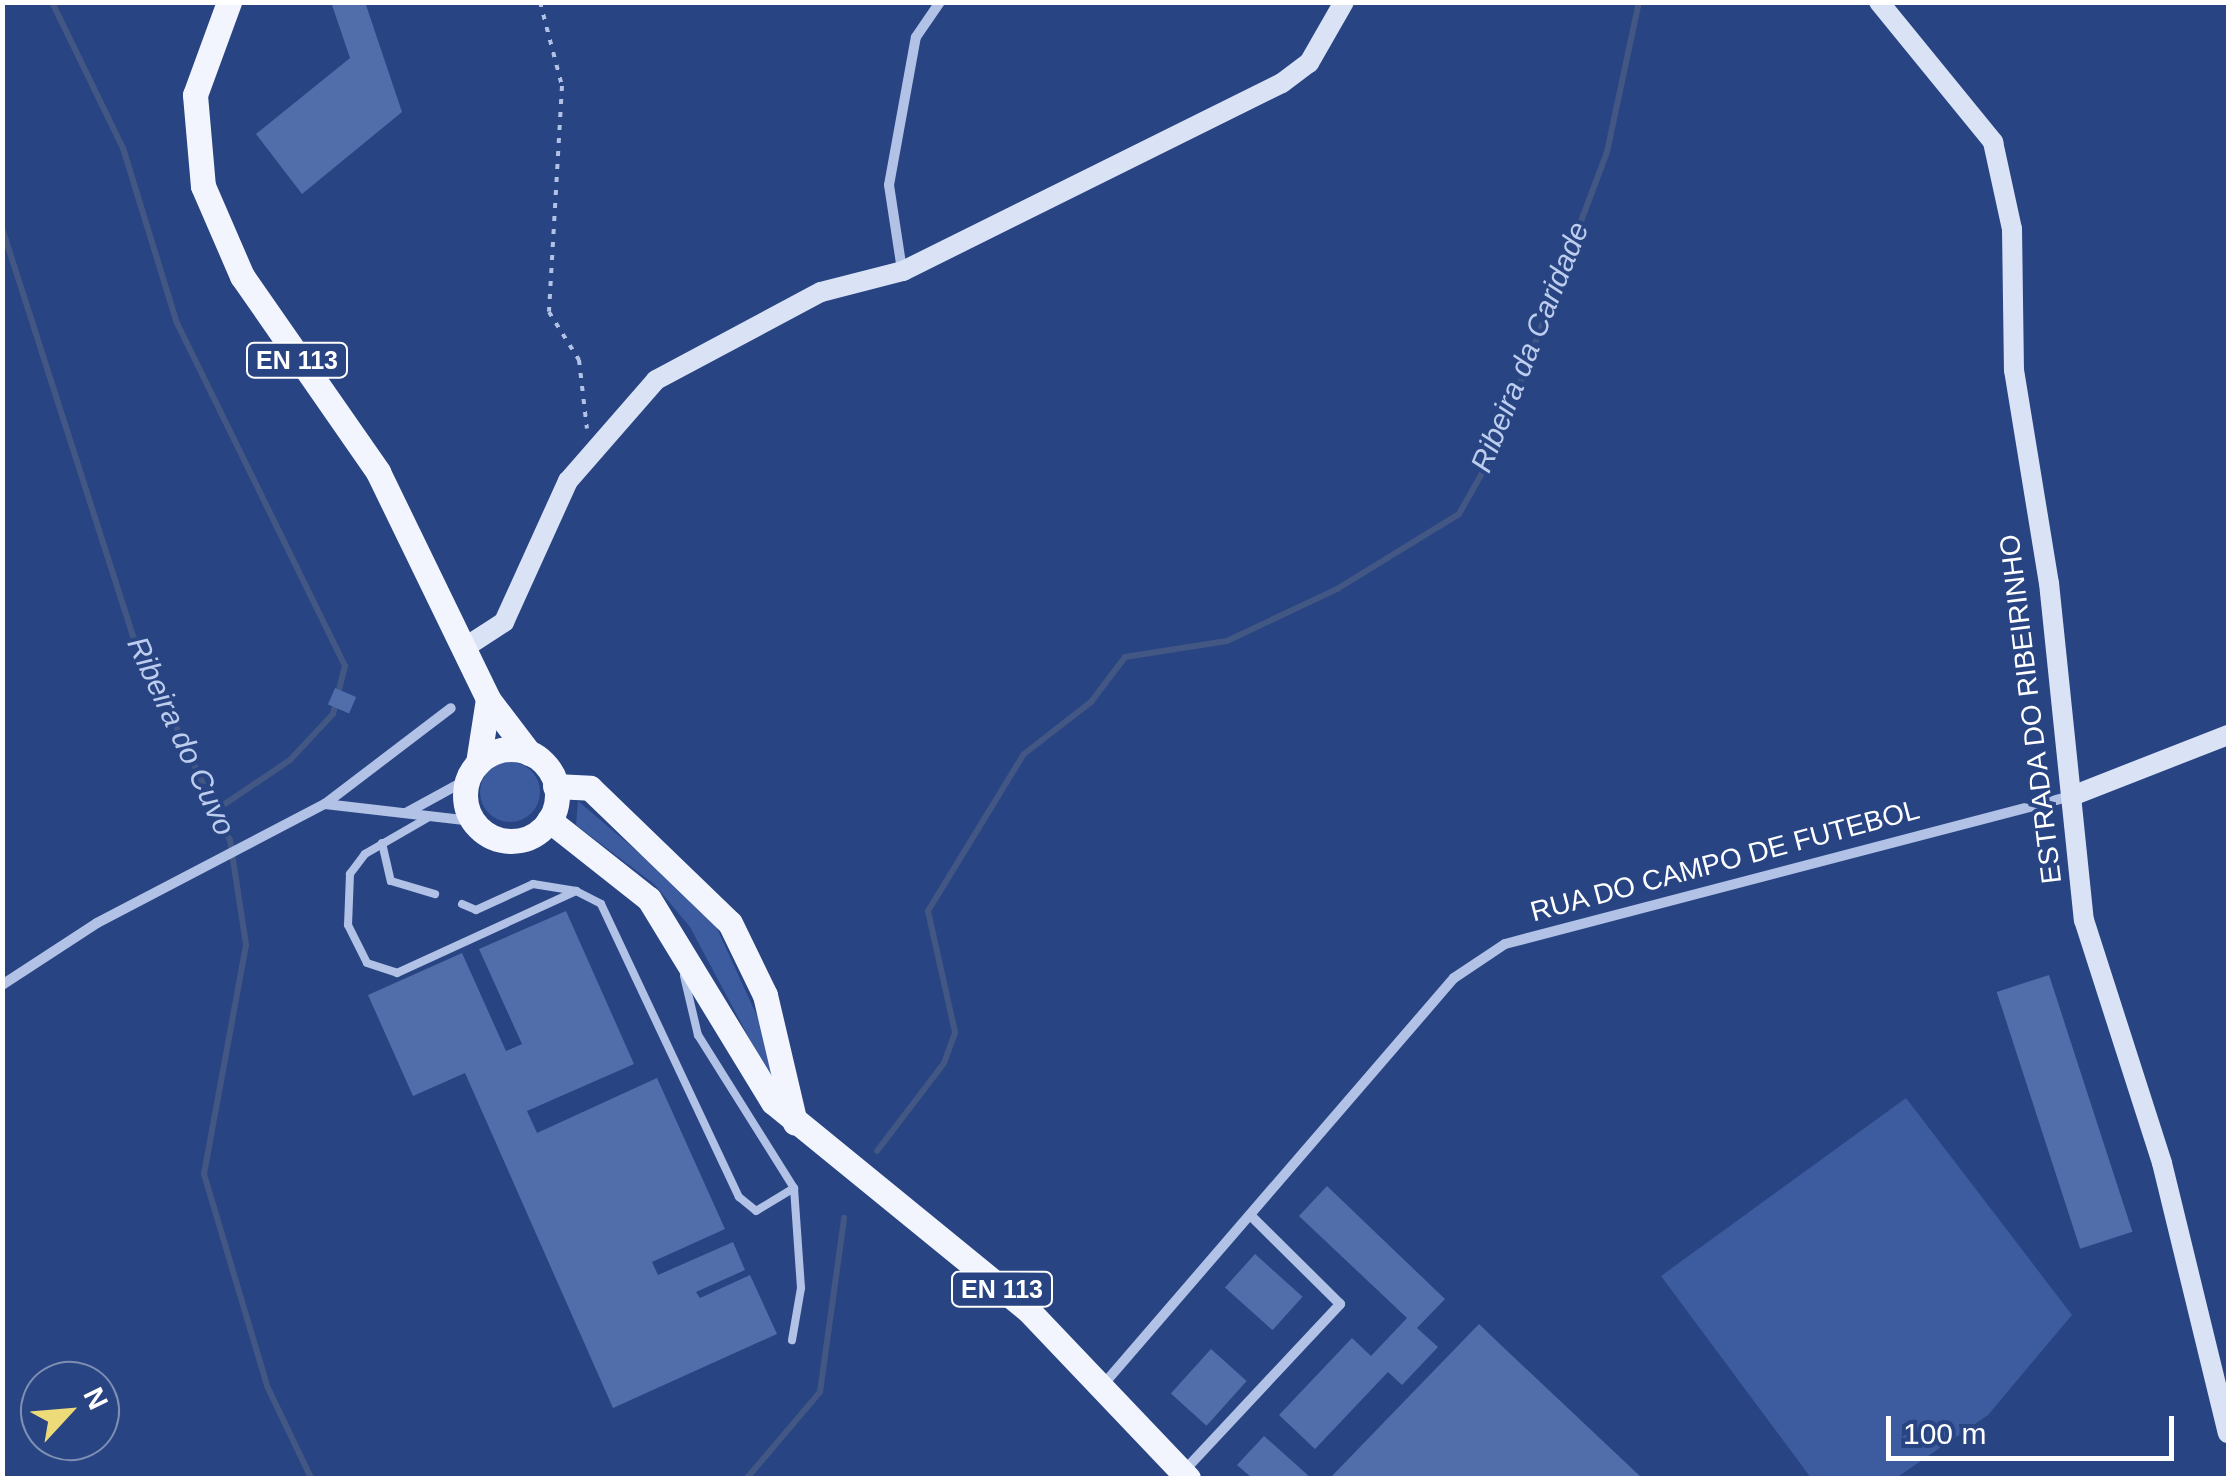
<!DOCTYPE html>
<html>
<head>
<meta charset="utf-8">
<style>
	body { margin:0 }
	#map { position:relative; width:2231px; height:1481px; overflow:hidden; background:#284482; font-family:Helvetica,sans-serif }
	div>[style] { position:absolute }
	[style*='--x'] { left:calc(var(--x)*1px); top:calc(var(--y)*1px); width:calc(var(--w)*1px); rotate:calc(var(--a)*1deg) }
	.green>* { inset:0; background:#3d5c9f }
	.round { border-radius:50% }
	.stream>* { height:6px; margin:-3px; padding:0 3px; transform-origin:3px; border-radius:3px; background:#435784 }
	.building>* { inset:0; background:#516daa; transform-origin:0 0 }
	.path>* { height:4px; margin-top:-2px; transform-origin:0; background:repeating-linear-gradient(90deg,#b1c2e6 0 5px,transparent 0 13px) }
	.lane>* { height:8px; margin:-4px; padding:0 4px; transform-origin:4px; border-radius:4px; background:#b1c2e6 }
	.street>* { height:10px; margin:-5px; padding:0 5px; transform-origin:5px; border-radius:5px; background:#b1c2e6 }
	.secondary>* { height:20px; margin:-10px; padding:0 10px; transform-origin:10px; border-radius:10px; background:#dae3f6 }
	.primary>* { height:25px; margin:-12.5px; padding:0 12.5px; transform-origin:12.5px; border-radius:12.5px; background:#f2f5fd }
	.primary>.ring { margin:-12.5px; padding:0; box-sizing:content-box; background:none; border:25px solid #f2f5fd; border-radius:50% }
	span { translate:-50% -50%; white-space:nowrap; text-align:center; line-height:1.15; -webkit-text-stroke:8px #284482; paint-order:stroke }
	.shield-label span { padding:2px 8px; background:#284482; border:2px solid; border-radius:8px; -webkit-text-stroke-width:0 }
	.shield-label { font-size:25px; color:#fff; font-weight:700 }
	.street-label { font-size:28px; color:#fff }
	.water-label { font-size:30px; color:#bdcdee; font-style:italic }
	.frame { position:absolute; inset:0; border:5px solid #fff; pointer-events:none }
	.north { position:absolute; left:20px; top:1361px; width:100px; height:100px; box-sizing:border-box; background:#284482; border:2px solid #7e8fb4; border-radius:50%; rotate:64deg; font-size:28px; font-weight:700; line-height:40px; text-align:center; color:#fff }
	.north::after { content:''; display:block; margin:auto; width:35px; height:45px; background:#edda78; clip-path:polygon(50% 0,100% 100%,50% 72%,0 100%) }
	.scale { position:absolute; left:1886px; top:1416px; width:288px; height:45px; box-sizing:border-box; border:5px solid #fff; border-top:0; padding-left:12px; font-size:30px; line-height:35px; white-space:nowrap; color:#fff; -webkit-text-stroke:8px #284482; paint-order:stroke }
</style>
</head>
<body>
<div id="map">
	<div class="green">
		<div class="round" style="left:480px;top:762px;width:60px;height:60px"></div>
		<div style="clip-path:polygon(578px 801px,710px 913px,773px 1051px,772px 1081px,690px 927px,654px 884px,576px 825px)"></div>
		<div style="clip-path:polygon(1906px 1098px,2072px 1315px,1988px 1415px,1896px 1478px,1811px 1478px,1661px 1276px)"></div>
	</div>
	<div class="stream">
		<div style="--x:52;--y:2;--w:162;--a:64.1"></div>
		<div style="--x:123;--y:148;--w:183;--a:72.9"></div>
		<div style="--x:177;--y:323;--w:382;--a:63.9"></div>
		<div style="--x:345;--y:666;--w:49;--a:104"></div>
		<div style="--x:333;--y:714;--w:63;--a:133.1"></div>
		<div style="--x:290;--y:760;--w:89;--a:146"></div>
		<div style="--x:2;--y:228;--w:426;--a:72.2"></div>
		<div style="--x:132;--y:634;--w:228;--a:64.6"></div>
		<div style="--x:230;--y:840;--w:106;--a:81.3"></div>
		<div style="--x:246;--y:945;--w:233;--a:100.4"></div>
		<div style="--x:204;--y:1174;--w:221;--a:73.4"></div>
		<div style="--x:267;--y:1386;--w:102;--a:64.4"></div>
		<div style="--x:877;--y:1151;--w:111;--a:-52.7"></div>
		<div style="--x:944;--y:1063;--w:33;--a:-70"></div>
		<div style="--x:955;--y:1032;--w:124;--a:-102.6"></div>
		<div style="--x:928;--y:911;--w:184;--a:-58.6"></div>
		<div style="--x:1024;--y:754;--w:85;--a:-37.8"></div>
		<div style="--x:1091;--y:702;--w:56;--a:-52.9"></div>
		<div style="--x:1125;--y:657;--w:103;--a:-8.9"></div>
		<div style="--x:1227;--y:641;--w:122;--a:-25.3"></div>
		<div style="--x:1337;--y:589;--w:143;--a:-31.6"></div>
		<div style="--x:1459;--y:514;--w:73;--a:-60.6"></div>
		<div style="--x:1495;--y:450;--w:318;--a:-69.4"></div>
		<div style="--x:1607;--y:152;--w:153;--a:-78"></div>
		<div style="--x:747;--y:1478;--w:113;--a:-49.7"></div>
		<div style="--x:820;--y:1392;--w:176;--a:-82.1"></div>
	</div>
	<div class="building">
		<div style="clip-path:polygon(331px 2px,365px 2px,402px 112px,302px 194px,256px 134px,350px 58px)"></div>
		<div style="left:335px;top:688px;width:23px;height:18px;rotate:23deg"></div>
		<div style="clip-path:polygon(566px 911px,634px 1064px,527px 1111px,537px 1133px,657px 1078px,725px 1229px,652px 1262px,658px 1275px,733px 1242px,745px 1270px,696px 1292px,700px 1298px,750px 1275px,777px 1334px,613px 1408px,465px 1073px,413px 1096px,368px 995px,462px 953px,506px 1051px,522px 1044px,479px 949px)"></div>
		<div style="left:2049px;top:975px;width:270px;height:55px;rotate:72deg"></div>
		<div style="clip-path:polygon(1327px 1186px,1445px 1299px,1417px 1328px,1438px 1347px,1402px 1385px,1388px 1372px,1315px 1449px,1279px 1415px,1352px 1338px,1371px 1356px,1407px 1318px,1299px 1216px)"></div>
		<div style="left:1255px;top:1254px;width:64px;height:45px;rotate:42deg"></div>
		<div style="clip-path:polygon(1479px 1324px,1503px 1347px,1642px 1478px,1330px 1478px)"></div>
		<div style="left:1211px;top:1349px;width:48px;height:60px;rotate:42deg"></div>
		<div style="clip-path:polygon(1264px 1436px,1311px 1478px,1252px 1478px,1237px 1465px)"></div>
	</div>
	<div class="path">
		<div style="--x:540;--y:2;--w:87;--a:75.3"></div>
		<div style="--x:562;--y:86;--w:226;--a:93.3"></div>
		<div style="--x:549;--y:312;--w:57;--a:58"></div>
		<div style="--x:579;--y:360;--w:69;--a:83.4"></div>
	</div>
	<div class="lane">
		<div style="--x:429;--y:817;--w:74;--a:150"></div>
		<div style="--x:365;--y:854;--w:25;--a:127"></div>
		<div style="--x:350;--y:874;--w:51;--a:92.2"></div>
		<div style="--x:348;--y:925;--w:42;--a:63.4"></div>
		<div style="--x:367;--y:963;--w:32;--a:18"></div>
		<div style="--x:397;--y:973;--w:197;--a:-24.6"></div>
		<div style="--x:576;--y:891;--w:28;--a:27"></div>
		<div style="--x:601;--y:904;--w:324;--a:64.8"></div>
		<div style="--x:739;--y:1197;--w:22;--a:39"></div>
		<div style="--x:756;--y:1211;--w:44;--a:-31.2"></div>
		<div style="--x:382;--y:843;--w:39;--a:77"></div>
		<div style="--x:391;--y:881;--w:46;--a:16.5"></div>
		<div style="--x:462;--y:904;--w:15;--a:23"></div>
		<div style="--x:476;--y:910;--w:63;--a:-24.5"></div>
		<div style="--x:533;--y:884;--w:44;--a:9.2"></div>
		<div style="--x:684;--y:976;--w:61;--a:76.7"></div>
		<div style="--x:698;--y:1035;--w:181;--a:57.9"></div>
		<div style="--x:794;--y:1188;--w:100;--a:86"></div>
		<div style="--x:801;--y:1288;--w:53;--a:99.8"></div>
	</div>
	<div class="street">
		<div style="--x:902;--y:270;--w:86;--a:-98.7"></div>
		<div style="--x:889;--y:185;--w:150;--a:-79.7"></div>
		<div style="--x:916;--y:37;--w:42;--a:-55.6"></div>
		<div style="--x:325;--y:804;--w:158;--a:-37.3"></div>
		<div style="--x:406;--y:813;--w:71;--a:-28.7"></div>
		<div style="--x:2;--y:985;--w:113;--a:-33.1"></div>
		<div style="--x:97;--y:923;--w:257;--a:-27.6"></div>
		<div style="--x:325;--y:804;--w:149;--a:6.6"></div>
		<div style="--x:1103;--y:1385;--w:537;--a:-49.23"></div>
		<div style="--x:1454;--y:978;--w:61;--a:-33.7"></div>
		<div style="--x:1505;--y:944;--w:585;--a:-14.65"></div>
		<div style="--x:1183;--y:1472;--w:230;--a:-46.9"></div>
		<div style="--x:1340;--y:1304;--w:124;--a:-135.3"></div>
	</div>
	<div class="secondary">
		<div style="--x:1879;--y:2;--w:181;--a:50.8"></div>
		<div style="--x:1993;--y:142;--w:89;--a:77.7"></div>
		<div style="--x:2012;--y:229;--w:141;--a:89.2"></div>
		<div style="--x:2014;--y:370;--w:216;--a:80.7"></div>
		<div style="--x:2049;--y:583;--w:339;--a:84.1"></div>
		<div style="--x:2084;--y:920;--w:255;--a:72.2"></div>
		<div style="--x:2162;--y:1163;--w:278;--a:76.3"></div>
		<div style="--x:464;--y:648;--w:48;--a:-33"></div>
		<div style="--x:504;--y:622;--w:155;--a:-65.6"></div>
		<div style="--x:568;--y:481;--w:134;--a:-48.9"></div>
		<div style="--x:656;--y:380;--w:187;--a:-28.1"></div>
		<div style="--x:821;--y:292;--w:85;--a:-14.4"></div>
		<div style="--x:903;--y:271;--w:423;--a:-26.4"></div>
		<div style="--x:1282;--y:83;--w:34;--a:-37"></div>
		<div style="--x:1309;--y:63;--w:70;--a:-60.2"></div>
		<div style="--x:2072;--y:796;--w:168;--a:-21.4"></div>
	</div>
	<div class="primary">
		<div style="--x:229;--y:2;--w:99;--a:110.1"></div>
		<div style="--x:195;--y:95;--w:91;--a:85"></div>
		<div style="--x:203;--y:186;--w:98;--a:66.6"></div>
		<div style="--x:242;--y:276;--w:239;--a:55.2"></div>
		<div style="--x:378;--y:472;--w:252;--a:64.1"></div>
		<div style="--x:488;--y:699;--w:68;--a:52.8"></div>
		<div class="ring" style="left:465px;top:749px;width:67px;height:67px"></div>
		<div style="--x:478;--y:763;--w:65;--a:-81.1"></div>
		<div style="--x:555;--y:786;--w:35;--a:3"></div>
		<div style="--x:590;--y:788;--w:194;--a:44"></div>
		<div style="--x:730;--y:923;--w:80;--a:64.1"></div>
		<div style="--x:765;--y:995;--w:131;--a:76.8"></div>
		<div style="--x:549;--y:820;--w:127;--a:38.3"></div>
		<div style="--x:649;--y:899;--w:238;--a:58.6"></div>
		<div style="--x:773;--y:1102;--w:329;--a:39.2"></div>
		<div style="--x:1028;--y:1310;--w:232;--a:46.4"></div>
	</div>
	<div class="shield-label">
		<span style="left:297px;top:360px">EN 113</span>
		<span style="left:1002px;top:1289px">EN 113</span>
	</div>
	<div class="street-label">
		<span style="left:2031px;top:709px;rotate:-97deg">ESTRADA DO RIBEIRINHO</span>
		<span style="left:1725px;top:861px;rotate:-15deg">RUA DO CAMPO DE FUTEBOL</span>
	</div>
	<div class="water-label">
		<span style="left:1530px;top:347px;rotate:-68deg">Ribeira da Caridade</span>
		<span style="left:181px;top:736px;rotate:65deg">Ribeira do Cuvo</span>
	</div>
	<div class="frame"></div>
	<div class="north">N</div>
	<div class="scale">100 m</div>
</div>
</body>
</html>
